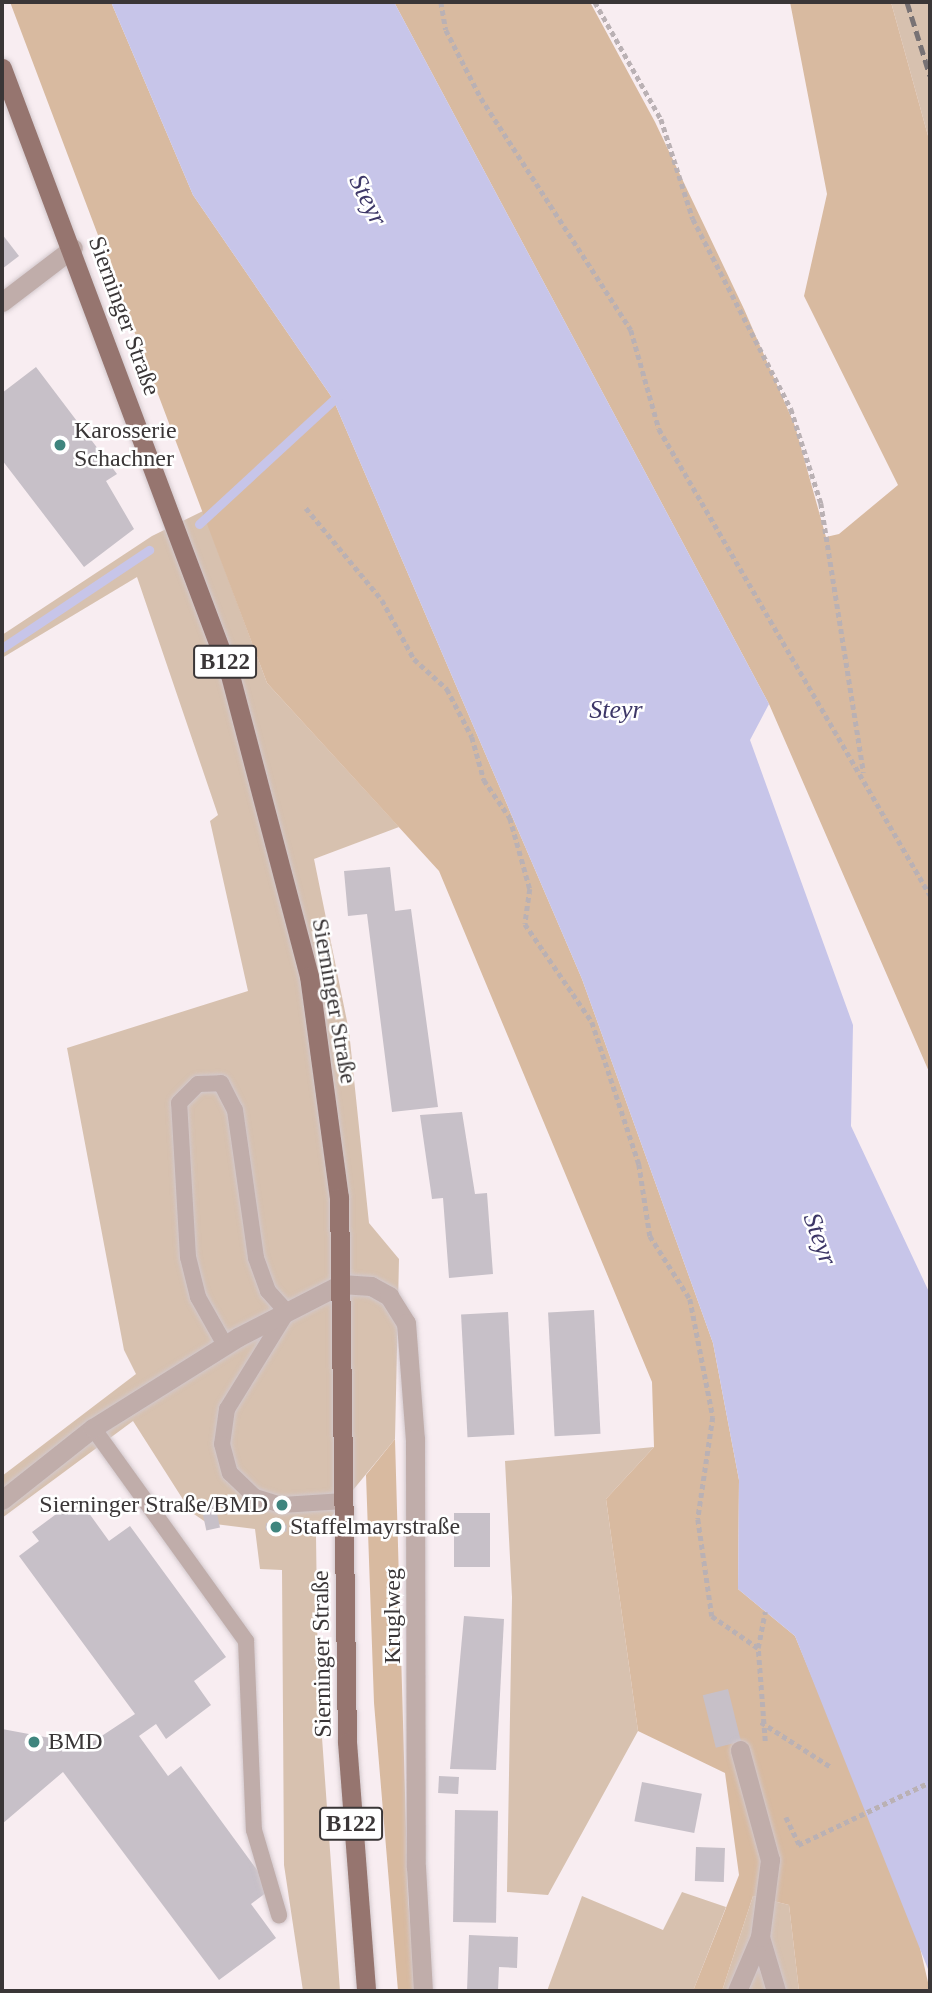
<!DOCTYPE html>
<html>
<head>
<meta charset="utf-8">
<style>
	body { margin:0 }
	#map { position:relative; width:932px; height:1993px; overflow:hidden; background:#f8edf1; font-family:Georgia,serif }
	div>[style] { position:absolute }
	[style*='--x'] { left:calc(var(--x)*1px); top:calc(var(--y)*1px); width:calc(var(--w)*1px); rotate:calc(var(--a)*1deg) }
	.green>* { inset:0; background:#d7c1af }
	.forest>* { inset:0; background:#d8baa0 }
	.water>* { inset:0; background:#c7c5e9 }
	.stream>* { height:9px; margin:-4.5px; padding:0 4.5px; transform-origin:4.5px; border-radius:4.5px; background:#c7c5e9 }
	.building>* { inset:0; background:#c7c0c8; transform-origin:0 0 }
	.path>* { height:4.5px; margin-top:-2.25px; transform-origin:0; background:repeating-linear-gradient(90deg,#bab1b4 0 5px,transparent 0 8.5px) }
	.roads { filter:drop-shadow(0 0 2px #d2c8cc) drop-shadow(0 0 2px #d2c8cc) }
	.service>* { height:16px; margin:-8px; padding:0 8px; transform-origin:8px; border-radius:8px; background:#c0adaa }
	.minor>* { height:19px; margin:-9.5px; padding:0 9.5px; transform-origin:9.5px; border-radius:9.5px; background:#c0adaa }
	.primary>* { height:19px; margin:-9.5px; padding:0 9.5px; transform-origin:9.5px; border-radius:9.5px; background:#96756f }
	.rail>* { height:5px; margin-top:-2.5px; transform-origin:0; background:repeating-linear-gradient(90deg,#787274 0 10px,transparent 0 15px) }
	.dots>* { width:19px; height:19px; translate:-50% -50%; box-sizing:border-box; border:4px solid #fff; border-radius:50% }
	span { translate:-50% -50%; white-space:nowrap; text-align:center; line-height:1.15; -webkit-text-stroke:5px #fff; paint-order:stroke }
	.shield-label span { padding:2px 5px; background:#fff; border:2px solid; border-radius:5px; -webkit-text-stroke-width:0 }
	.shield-label { font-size:23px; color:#3a3637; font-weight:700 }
	.street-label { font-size:24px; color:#3a3637 }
	.poi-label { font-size:24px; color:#3a3637 }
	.left { translate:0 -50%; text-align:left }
	.right { translate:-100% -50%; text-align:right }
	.water-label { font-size:26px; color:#3d3767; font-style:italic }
	.frame { position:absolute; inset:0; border:4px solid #3a3637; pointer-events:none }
</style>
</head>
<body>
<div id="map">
	<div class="green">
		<div style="clip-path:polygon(891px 2px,930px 2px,930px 143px)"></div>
		<div style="clip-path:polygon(203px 511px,267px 683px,399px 827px,314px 859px,349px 1031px,369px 1223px,399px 1259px,395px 1439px,316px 1535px,318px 1681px,340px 1991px,303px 1991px,284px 1865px,282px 1570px,260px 1569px,255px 1529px,207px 1523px,191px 1512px,133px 1421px,2px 1518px,2px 1476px,136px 1374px,124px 1350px,67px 1048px,248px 991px,210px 821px,218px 815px,137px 577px,2px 658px,2px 635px,152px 536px)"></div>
		<div style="clip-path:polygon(654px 1447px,606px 1499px,638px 1731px,548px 1895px,507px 1892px,512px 1597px,505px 1461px)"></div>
		<div style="clip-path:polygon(682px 1892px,726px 1907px,693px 1991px,547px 1991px,582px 1896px,663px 1930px)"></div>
		<div style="clip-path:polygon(753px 1896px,789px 1905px,799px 1991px,722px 1991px)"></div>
	</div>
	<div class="forest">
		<div style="clip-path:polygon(10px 2px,111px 2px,193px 195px,333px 399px,582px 979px,713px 1343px,739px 1480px,738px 1589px,795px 1636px,915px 1926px,930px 1991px,799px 1991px,789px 1905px,753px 1896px,722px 1991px,693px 1991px,739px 1875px,725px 1773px,638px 1731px,606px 1499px,654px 1447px,652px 1382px,439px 871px,267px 683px)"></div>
		<div style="clip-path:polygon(394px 2px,590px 2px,655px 122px,744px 309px,795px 426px,826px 537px,839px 534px,898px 485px,804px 296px,827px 194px,790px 2px,891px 2px,930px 143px,930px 1074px,769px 704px)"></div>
		<div style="clip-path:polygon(395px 1439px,408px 1899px,416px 1991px,398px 1991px,374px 1703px,366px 1475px)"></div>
	</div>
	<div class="water">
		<div style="clip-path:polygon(111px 2px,394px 2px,769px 704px,750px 740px,853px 1025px,851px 1126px,930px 1294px,930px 1974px,795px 1636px,738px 1589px,739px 1480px,713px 1343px,582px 979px,333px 399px,193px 195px)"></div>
	</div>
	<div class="stream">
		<div style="--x:199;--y:524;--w:193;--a:-42.7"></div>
		<div style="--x:2;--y:648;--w:177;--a:-33.7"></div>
	</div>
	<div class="building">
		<div style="clip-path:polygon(2px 234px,19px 256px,2px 269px)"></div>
		<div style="clip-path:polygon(36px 367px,117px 474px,106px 481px,134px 529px,84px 567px,2px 460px,2px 393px)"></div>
		<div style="clip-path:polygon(390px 867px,395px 911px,411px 909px,438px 1107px,392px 1112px,367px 914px,348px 916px,344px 871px)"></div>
		<div style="clip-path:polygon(462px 1112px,475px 1194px,487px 1193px,493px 1274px,449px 1278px,443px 1198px,432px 1199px,420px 1115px)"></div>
		<div style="left:594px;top:1310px;width:124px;height:46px;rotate:87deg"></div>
		<div style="left:508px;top:1312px;width:123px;height:47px;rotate:87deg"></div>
		<div style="clip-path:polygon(78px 1498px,109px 1541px,130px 1526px,226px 1657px,194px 1681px,211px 1705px,166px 1739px,156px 1724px,139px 1736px,168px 1776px,181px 1766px,271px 1889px,251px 1904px,276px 1938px,219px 1980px,63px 1772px,2px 1824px,2px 1729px,88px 1745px,135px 1714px,19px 1556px,39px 1541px,32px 1532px)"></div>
		<div style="left:215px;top:1504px;width:24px;height:14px;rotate:78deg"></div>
		<div style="left:454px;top:1513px;width:36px;height:54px"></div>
		<div style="left:266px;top:1523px;width:21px;height:7px;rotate:5deg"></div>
		<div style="clip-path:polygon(464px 1616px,504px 1619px,496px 1770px,450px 1769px)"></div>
		<div style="left:728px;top:1689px;width:54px;height:26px;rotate:76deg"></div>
		<div style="left:439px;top:1776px;width:20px;height:17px;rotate:3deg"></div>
		<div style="left:642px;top:1782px;width:61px;height:40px;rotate:11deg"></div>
		<div style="left:455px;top:1810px;width:43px;height:112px;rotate:1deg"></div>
		<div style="left:696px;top:1847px;width:29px;height:34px;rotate:2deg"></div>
		<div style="clip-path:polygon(469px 1935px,518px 1937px,517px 1968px,499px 1967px,498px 1991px,467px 1991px)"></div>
	</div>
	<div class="path">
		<div style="--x:441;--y:2;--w:28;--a:80"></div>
		<div style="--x:446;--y:30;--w:76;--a:62.8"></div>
		<div style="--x:481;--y:98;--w:276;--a:57.1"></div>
		<div style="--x:631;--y:330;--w:103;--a:74.2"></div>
		<div style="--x:659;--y:429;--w:539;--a:59.82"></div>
		<div style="--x:595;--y:2;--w:134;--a:60.6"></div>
		<div style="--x:661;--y:119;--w:105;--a:72.3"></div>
		<div style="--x:693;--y:219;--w:214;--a:62.7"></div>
		<div style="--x:791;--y:409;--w:99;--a:72.3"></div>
		<div style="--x:821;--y:503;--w:273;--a:81"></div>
		<div style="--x:306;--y:508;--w:119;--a:50.4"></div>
		<div style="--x:382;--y:600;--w:67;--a:61.5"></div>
		<div style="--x:414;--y:659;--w:45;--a:42.3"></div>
		<div style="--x:447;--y:689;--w:54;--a:62.5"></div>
		<div style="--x:472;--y:737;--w:45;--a:74.4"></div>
		<div style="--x:484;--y:780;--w:46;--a:55.6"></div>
		<div style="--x:510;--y:818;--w:74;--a:74.3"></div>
		<div style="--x:530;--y:889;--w:35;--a:98"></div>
		<div style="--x:525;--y:924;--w:119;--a:55.6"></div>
		<div style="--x:592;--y:1022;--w:150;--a:71.7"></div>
		<div style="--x:639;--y:1164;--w:73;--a:81.3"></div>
		<div style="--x:650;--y:1236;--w:75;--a:57.6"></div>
		<div style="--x:690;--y:1299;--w:120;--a:79"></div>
		<div style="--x:713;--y:1417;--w:103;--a:98.4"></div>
		<div style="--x:698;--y:1519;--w:98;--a:81.8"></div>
		<div style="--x:712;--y:1616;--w:56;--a:34.8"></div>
		<div style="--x:761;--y:1722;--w:83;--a:32.7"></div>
		<div style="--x:765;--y:1741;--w:93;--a:-94.3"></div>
		<div style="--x:758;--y:1648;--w:37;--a:-79"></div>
		<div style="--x:786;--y:1817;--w:30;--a:64"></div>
		<div style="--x:798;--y:1845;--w:146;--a:-25.5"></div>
	</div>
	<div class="roads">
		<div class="service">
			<div style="--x:225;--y:1345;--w:55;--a:-119.4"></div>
			<div style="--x:198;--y:1297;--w:41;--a:-104"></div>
			<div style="--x:188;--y:1257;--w:154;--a:-93.3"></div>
			<div style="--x:179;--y:1103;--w:27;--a:-45"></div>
			<div style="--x:198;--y:1084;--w:23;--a:-2"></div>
			<div style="--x:221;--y:1083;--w:30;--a:63"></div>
			<div style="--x:235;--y:1110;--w:149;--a:81.9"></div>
			<div style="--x:256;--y:1258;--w:35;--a:70"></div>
			<div style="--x:268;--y:1291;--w:28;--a:48"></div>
			<div style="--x:287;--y:1312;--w:114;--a:121.7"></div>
			<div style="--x:227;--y:1409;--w:35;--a:98"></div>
			<div style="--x:222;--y:1444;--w:30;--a:75"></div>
			<div style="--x:230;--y:1473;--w:35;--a:44"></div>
			<div style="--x:255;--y:1497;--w:28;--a:17"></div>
			<div style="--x:282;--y:1505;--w:62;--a:-3.7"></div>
			<div style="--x:93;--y:1428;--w:262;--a:54.3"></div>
			<div style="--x:246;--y:1641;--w:189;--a:87.6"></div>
			<div style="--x:254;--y:1830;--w:89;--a:73.6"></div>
		</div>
		<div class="minor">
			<div style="--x:2;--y:302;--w:89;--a:-37.3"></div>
			<div style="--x:2;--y:1500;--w:116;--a:-38.4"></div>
			<div style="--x:93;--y:1428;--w:171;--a:-32.1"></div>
			<div style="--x:238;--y:1337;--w:116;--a:-27.2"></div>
			<div style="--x:341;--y:1284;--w:30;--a:4"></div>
			<div style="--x:371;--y:1286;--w:21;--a:29"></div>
			<div style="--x:389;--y:1296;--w:32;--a:58"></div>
			<div style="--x:406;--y:1323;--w:116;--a:85.6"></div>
			<div style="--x:415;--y:1439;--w:428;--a:89.9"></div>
			<div style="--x:416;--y:1867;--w:124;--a:86.8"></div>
			<div style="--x:760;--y:1937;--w:56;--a:73.5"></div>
			<div style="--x:737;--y:1991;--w:59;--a:-66.9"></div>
			<div style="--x:760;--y:1937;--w:78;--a:-82.6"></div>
			<div style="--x:770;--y:1860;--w:114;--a:-105.3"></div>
		</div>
		<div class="primary">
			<div style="--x:2;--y:68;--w:648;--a:69.41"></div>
			<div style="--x:230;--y:675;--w:311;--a:75.3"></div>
			<div style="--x:309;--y:976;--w:223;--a:82.3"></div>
			<div style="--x:339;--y:1197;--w:545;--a:89.16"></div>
			<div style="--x:347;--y:1742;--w:250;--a:85.6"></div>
		</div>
	</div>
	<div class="rail">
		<div style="--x:907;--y:2;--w:77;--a:72.7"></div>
	</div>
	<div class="dots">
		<div style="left:60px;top:445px;background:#3f857e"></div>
		<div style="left:282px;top:1505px;background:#3f857e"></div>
		<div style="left:276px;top:1527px;background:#3f857e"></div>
		<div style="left:34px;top:1742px;background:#3f857e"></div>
	</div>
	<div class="shield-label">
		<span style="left:225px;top:662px">B122</span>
		<span style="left:351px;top:1824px">B122</span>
	</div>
	<div class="street-label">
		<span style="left:124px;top:316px;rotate:70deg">Sierninger Straße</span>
		<span style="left:334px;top:1001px;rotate:80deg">Sierninger Straße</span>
		<span style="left:393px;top:1616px;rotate:-90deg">Kruglweg</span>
		<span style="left:322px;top:1654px;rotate:-91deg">Sierninger Straße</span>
	</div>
	<div class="poi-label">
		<span class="left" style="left:74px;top:445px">Karosserie<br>Schachner</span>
		<span class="right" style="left:268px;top:1505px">Sierninger Straße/BMD</span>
		<span class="left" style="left:290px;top:1527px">Staffelmayrstraße</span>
		<span class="left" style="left:48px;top:1742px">BMD</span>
	</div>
	<div class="water-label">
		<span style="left:368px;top:200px;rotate:63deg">Steyr</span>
		<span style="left:616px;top:710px">Steyr</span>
		<span style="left:820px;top:1239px;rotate:70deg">Steyr</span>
	</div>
	<div class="frame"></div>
</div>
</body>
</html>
